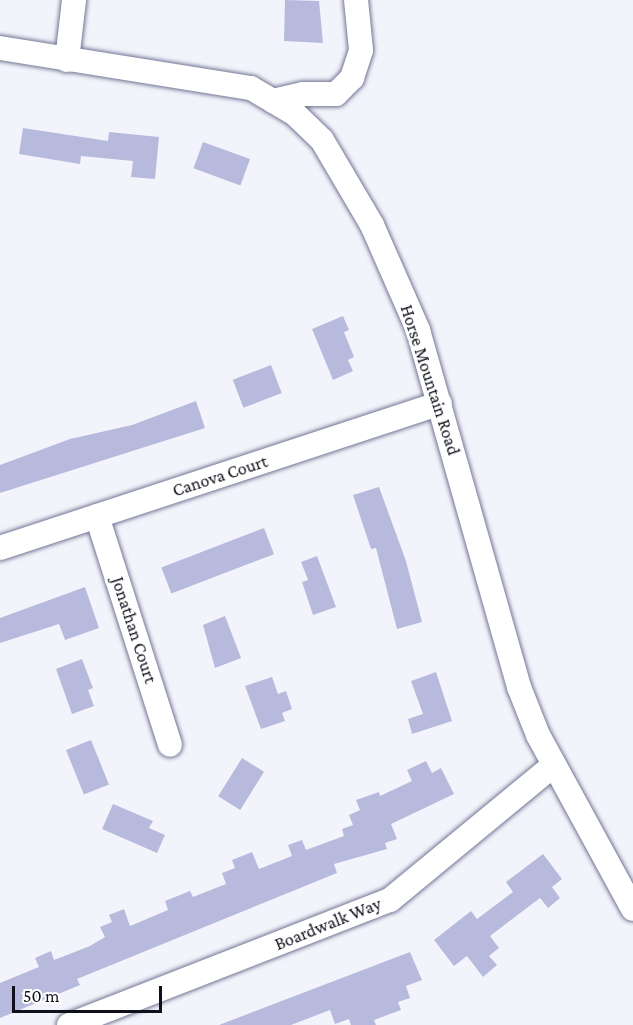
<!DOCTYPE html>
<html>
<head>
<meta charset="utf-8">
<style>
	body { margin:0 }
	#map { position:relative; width:633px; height:1025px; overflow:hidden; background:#f3f4fb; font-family:"Crimson Pro",serif }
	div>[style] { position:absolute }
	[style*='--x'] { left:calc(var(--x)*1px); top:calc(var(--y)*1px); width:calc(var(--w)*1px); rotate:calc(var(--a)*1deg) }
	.building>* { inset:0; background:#b7badc; transform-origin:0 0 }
	.roads { filter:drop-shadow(0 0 2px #737695) drop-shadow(0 0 2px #737695) }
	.minor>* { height:24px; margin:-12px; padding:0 12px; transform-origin:12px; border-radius:12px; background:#fff }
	span { translate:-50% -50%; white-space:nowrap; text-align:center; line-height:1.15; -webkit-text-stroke:6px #fff; paint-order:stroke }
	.street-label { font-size:18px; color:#0f101b }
	.scale { position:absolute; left:12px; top:986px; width:150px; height:27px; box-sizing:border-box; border:3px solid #0f101b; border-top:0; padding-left:8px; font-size:18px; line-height:21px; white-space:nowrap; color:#0f101b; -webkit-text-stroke:4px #fff; paint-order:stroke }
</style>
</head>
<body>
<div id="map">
	<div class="building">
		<div style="clip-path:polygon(285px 0,319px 1px,323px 43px,284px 41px)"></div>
		<div style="clip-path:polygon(23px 128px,108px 141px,109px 132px,159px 137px,155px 179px,131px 177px,133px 161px,81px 156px,80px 164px,19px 154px)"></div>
		<div style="left:203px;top:142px;width:50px;height:28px;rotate:20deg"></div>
		<div style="clip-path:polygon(343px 316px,349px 330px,344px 332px,354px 357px,348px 360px,353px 371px,333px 380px,312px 329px)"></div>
		<div style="left:271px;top:365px;width:30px;height:41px;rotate:69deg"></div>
		<div style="clip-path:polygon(196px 401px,205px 428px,0 493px,0 465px,70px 439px,132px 425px)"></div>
		<div style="clip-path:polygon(379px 487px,406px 561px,422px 622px,397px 629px,376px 548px,371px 549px,353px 495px)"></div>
		<div style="left:264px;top:528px;width:28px;height:110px;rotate:69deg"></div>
		<div style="clip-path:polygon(317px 556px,336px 607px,313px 615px,302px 582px,308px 580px,301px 562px)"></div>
		<div style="clip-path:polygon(85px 587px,99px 628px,65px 640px,59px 624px,0 643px,0 618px)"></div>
		<div style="clip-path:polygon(225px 616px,241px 658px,215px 668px,203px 625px)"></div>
		<div style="clip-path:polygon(82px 659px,93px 688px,88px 690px,94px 706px,72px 714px,56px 669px)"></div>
		<div style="clip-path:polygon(436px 672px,452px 721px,412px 734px,408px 719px,423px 714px,411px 681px)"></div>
		<div style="clip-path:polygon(272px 677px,278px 694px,286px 691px,292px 709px,282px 713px,285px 721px,261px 729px,245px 686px)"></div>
		<div style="left:91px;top:740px;width:48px;height:27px;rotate:68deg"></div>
		<div style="left:242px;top:758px;width:26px;height:45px;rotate:32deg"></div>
		<div style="clip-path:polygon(426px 761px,432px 773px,441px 768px,454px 794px,391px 824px,397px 839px,385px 843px,387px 849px,334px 864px,337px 873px,77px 979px,80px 985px,0 1018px,0 983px,39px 967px,35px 958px,51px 951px,54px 960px,90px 946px,105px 937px,100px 927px,112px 922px,109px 915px,124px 909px,130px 926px,168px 910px,165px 901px,190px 891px,193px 897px,226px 884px,222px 873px,235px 868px,232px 860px,252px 852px,259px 869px,292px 856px,288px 845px,302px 840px,306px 850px,344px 836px,342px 829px,353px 825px,349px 815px,360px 810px,356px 800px,379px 792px,380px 796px,412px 781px,407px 770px)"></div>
		<div style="clip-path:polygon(113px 804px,153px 821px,149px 828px,165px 835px,157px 853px,102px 829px)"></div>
		<div style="clip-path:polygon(543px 854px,562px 879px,552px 887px,560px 898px,548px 908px,540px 898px,490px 936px,499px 948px,489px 956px,497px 965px,483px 977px,467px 956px,454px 966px,434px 940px,471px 911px,477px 919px,513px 892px,506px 882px)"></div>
		<div style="clip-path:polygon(410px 952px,422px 980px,406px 986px,410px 998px,398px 1002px,401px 1010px,374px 1020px,376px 1025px,351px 1025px,349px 1019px,335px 1024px,330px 1010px,291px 1025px,219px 1025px)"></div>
	</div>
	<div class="roads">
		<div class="minor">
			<div style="--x:0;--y:48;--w:254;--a:9.1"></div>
			<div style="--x:251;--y:88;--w:51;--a:30.6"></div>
			<div style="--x:295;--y:114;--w:37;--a:44"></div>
			<div style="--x:322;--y:140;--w:99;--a:59.5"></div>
			<div style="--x:372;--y:225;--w:115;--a:66.3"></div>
			<div style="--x:418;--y:330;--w:371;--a:74.2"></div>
			<div style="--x:519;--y:687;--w:52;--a:68.4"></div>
			<div style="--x:538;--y:735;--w:198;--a:61.4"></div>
			<div style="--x:67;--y:60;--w:60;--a:-83.3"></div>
			<div style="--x:273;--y:101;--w:31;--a:-13"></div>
			<div style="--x:303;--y:94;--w:33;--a:0"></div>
			<div style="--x:336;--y:94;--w:23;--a:-45"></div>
			<div style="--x:352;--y:78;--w:29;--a:-72"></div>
			<div style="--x:361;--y:50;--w:50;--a:-95.7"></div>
			<div style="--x:97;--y:516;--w:240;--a:72.3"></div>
			<div style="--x:0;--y:548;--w:463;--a:-18.2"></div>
			<div style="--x:69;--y:1025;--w:344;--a:-21.3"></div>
			<div style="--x:390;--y:900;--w:212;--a:-39.5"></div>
		</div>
	</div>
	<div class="street-label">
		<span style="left:430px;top:380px;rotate:72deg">Horse Mountain Road</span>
		<span style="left:220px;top:476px;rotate:-18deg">Canova Court</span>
		<span style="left:134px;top:630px;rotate:72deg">Jonathan Court</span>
		<span style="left:328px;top:924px;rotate:-22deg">Boardwalk Way</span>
	</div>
	<div class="scale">50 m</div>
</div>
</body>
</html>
